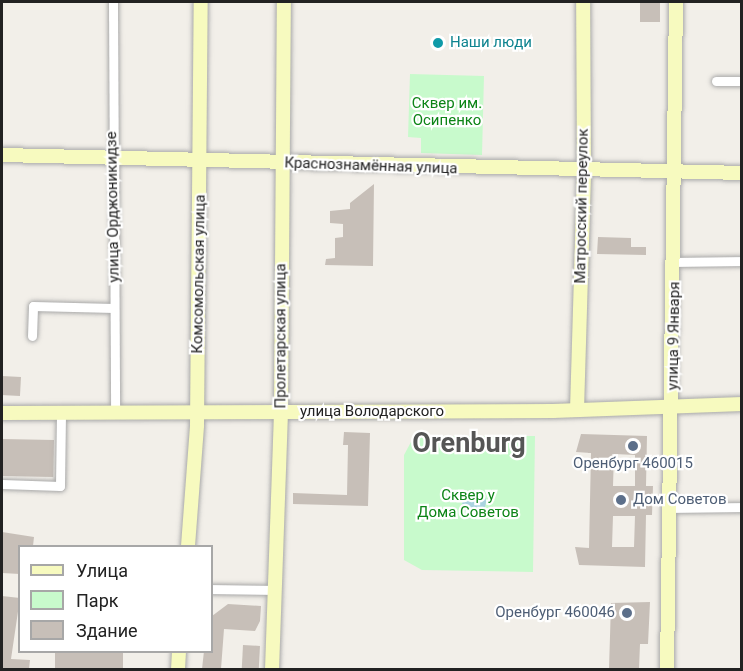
<!DOCTYPE html>
<html>
<head>
<meta charset="utf-8">
<style>
	body { margin:0 }
	#map { position:relative; width:743px; height:671px; overflow:hidden; background:#f2efe9; font-family:Roboto,sans-serif }
	div>[style] { position:absolute }
	[style*='--x'] { left:calc(var(--x)*1px); top:calc(var(--y)*1px); width:calc(var(--w)*1px); rotate:calc(var(--a)*1deg) }
	.park>* { inset:0; background:#c8facc }
	.water>* { inset:0; background:#aad3df }
	.round { border-radius:50% }
	.building>* { inset:0; background:#c7bfb8; transform-origin:0 0 }
	.roads { filter:drop-shadow(0 0 2px #a9a9a9) drop-shadow(0 0 2px #a9a9a9) }
	.street>* { height:9px; margin:-4.5px; padding:0 4.5px; transform-origin:4.5px; border-radius:4.5px; background:#fff }
	.secondary>* { height:14px; margin:-7px; padding:0 7px; transform-origin:7px; border-radius:7px; background:#f7fabf }
	.dots>* { width:16px; height:16px; translate:-50% -50%; box-sizing:border-box; border:3px solid #fff; border-radius:50% }
	span { translate:-50% -50%; white-space:nowrap; text-align:center; line-height:1.15; -webkit-text-stroke:4.5px #fff; paint-order:stroke }
	.culture-label { font-size:15px; color:#0d838f }
	.left { translate:0 -50%; text-align:left }
	.park-label { font-size:15px; color:#0c8416 }
	.street-label { font-size:15px; color:#222 }
	.service-label { font-size:15px; color:#4e5e75 }
	.right { translate:-100% -50%; text-align:right }
	.town-label { font-size:27px; color:#555; font-weight:700 }
	.frame { position:absolute; inset:0; border:3px solid #222; pointer-events:none }
	.legend { position:absolute; left:18px; top:545px; width:195px; height:108px; box-sizing:border-box; background:#fff; border:2px solid #a7a7a7; margin:0; padding:8px 10px; list-style:none; font-size:18px; color:#222 }
	.legend li { display:flex; align-items:center; gap:12px; height:30px }
	.legend b { width:30px; border:2px solid #a7a7a7 }
</style>
</head>
<body>
<div id="map">
	<div class="park">
		<div style="clip-path:polygon(410px 74px,484px 76px,482px 155px,421px 153px,421px 138px,408px 137px)"></div>
		<div style="clip-path:polygon(424px 436px,535px 436px,533px 572px,422px 570px,404px 560px,404px 455px,411px 442px)"></div>
	</div>
	<div class="water">
		<div class="round" style="left:462px;top:490px;width:24px;height:24px"></div>
	</div>
	<div class="building">
		<div style="left:640px;top:2px;width:20px;height:20px"></div>
		<div style="clip-path:polygon(374px 184px,373px 266px,325px 265px,326px 259px,335px 258px,335px 238px,343px 237px,343px 224px,330px 223px,330px 211px,350px 209px,350px 203px)"></div>
		<div style="clip-path:polygon(598px 237px,631px 238px,631px 247px,646px 247px,646px 255px,597px 254px)"></div>
		<div style="left:2px;top:376px;width:19px;height:19px;rotate:3deg"></div>
		<div style="clip-path:polygon(344px 432px,370px 433px,368px 506px,293px 504px,293px 493px,347px 495px,348px 445px,343px 445px)"></div>
		<div style="clip-path:polygon(evenodd,581px 434px,647px 436px,646px 486px,653px 486px,652px 515px,646px 515px,645px 567px,579px 565px,575px 547px,589px 548px,591px 453px,576px 452px,581px 434px,614px 454px,635px 455px,635px 486px,613px 486px,614px 454px,581px 434px,613px 516px,635px 516px,634px 547px,612px 547px,613px 516px)"></div>
		<div style="left:2px;top:439px;width:52px;height:37px;rotate:1deg"></div>
		<div style="clip-path:polygon(2px 532px,34px 537px,33px 546px,20px 546px,20px 574px,2px 573px)"></div>
		<div style="clip-path:polygon(2px 596px,20px 598px,11px 659px,30px 660px,29px 669px,2px 669px)"></div>
		<div style="clip-path:polygon(650px 602px,648px 644px,640px 644px,639px 669px,609px 669px,611px 603px)"></div>
		<div style="clip-path:polygon(228px 604px,261px 606px,260px 621px,255px 631px,224px 629px,221px 669px,202px 669px,204px 651px,212px 651px,212px 616px)"></div>
		<div style="left:243px;top:645px;width:17px;height:24px;rotate:3deg"></div>
		<div style="left:55px;top:651px;width:68px;height:18px"></div>
	</div>
	<div class="roads">
		<div class="street">
			<div style="--x:113;--y:2;--w:411;--a:89.7"></div>
			<div style="--x:716;--y:81;--w:26;--a:0"></div>
			<div style="--x:675;--y:262;--w:67;--a:-0.9"></div>
			<div style="--x:32;--y:336;--w:30;--a:-88"></div>
			<div style="--x:33;--y:306;--w:81;--a:1.4"></div>
			<div style="--x:2;--y:484;--w:58;--a:2"></div>
			<div style="--x:60;--y:486;--w:73;--a:-89.2"></div>
			<div style="--x:671;--y:508;--w:71;--a:-0.8"></div>
			<div style="--x:212;--y:589;--w:61;--a:0.9"></div>
		</div>
		<div class="secondary">
			<div style="--x:2;--y:155;--w:740;--a:1.39"></div>
			<div style="--x:577;--y:410;--w:241;--a:-88.3"></div>
			<div style="--x:584;--y:169;--w:167;--a:-90.3"></div>
			<div style="--x:2;--y:413;--w:551;--a:-0.21"></div>
			<div style="--x:553;--y:411;--w:189;--a:-2.1"></div>
			<div style="--x:188;--y:546;--w:121;--a:-85.7"></div>
			<div style="--x:197;--y:425;--w:423;--a:-89.5"></div>
			<div style="--x:178;--y:670;--w:18;--a:-87"></div>
			<div style="--x:272;--y:670;--w:258;--a:-88"></div>
			<div style="--x:281;--y:412;--w:410;--a:-89.6"></div>
			<div style="--x:667;--y:670;--w:668;--a:-89.23"></div>
		</div>
	</div>
	<div class="dots">
		<div style="left:438px;top:43px;background:#0f9aa8"></div>
		<div style="left:633px;top:446px;background:#5c6f8a"></div>
		<div style="left:621px;top:500px;background:#5c6f8a"></div>
		<div style="left:627px;top:613px;background:#5c6f8a"></div>
	</div>
	<div class="culture-label">
		<span class="left" style="left:450px;top:43px">Наши люди</span>
	</div>
	<div class="park-label">
		<span style="left:447px;top:112px">Сквер им.<br>Осипенко</span>
		<span style="left:468px;top:504px">Сквер у<br>Дома Советов</span>
	</div>
	<div class="street-label">
		<span style="left:371px;top:166px;rotate:2deg">Краснознамённая улица</span>
		<span style="left:582px;top:206px;rotate:-89deg">Матросский переулок</span>
		<span style="left:113px;top:207px;rotate:-91deg">улица Орджоникидзе</span>
		<span style="left:199px;top:274px;rotate:-89deg">Комсомольская улица</span>
		<span style="left:281px;top:336px;rotate:-90deg">Пролетарская улица</span>
		<span style="left:674px;top:336px;rotate:-89deg">улица 9 Января</span>
		<span style="left:372px;top:412px">улица Володарского</span>
	</div>
	<div class="service-label">
		<span style="left:633px;top:464px">Оренбург 460015</span>
		<span class="left" style="left:633px;top:500px">Дом Советов</span>
		<span class="right" style="left:615px;top:613px">Оренбург 460046</span>
	</div>
	<div class="town-label">
		<span style="left:469px;top:444px">Orenburg</span>
	</div>
	<div class="frame"></div>
	<ul class="legend">
	<li><b style="height:8px;background:#f7fabf"></b>Улица</li>
	<li><b style="height:16px;background:#c8facc"></b>Парк</li>
	<li><b style="height:16px;background:#c7bfb8"></b>Здание</li>
	</ul>
</div>
</body>
</html>
